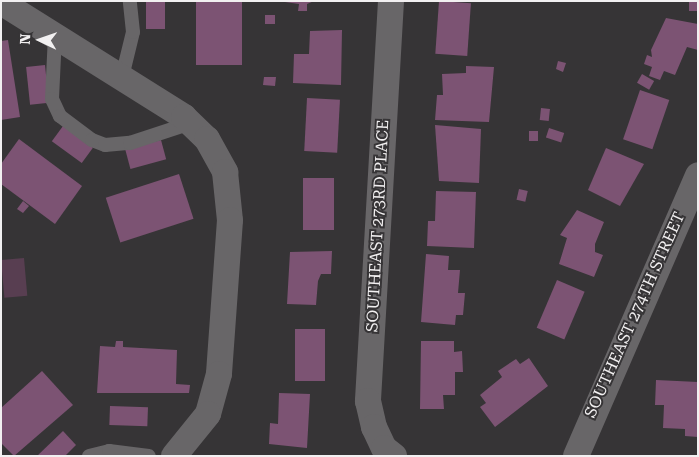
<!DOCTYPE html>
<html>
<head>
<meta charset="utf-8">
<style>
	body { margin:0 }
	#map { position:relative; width:699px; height:457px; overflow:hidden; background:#363436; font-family:"Roboto Serif",serif }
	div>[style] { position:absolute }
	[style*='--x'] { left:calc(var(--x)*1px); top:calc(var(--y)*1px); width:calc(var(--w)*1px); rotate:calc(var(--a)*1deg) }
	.green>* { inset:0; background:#583e51; transform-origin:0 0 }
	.building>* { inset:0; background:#7c5373; transform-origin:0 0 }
	.lane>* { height:14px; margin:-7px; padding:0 7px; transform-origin:7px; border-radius:7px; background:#686668 }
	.street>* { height:26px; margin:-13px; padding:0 13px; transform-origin:13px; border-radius:13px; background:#686668 }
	span { translate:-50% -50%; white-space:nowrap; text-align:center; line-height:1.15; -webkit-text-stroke:4px #363436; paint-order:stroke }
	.street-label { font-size:16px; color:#f2f0f1 }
	.frame { position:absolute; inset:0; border:2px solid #f2f0f1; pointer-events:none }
	.north { position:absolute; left:15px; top:15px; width:50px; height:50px; -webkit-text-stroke:4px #363436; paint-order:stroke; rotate:273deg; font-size:14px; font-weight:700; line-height:20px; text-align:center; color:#f2f0f1 }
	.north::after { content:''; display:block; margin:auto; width:18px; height:22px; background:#f2f0f1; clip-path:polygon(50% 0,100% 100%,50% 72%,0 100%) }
</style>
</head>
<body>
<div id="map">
	<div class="green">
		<div style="left:24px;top:258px;width:38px;height:23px;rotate:85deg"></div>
	</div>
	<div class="building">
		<div style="left:146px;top:1px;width:19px;height:28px"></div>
		<div style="left:196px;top:1px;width:46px;height:64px"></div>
		<div style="clip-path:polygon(278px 1px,314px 1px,307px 4px,307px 11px,298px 11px,299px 4px)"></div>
		<div style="left:439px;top:1px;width:32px;height:53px;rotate:4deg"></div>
		<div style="left:689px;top:1px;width:9px;height:10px"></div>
		<div style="left:265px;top:15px;width:10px;height:9px"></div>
		<div style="clip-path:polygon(666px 18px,698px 24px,698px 50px,687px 47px,675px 75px,664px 71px,660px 80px,649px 76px,652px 67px,644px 64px,647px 55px,652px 57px,651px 50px)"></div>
		<div style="clip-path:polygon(342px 30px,341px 85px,293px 83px,294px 54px,309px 54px,310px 31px)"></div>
		<div style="clip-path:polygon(8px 40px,20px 117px,1px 120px,1px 41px)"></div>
		<div style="clip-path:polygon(558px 61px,566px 63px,563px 72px,556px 69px)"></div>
		<div style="left:45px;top:65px;width:38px;height:19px;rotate:84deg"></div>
		<div style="clip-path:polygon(466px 66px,494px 67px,489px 122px,435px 120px,437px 95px,443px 95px,442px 74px,466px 73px)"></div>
		<div style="left:642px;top:74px;width:14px;height:10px;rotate:30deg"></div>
		<div style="clip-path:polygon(264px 77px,276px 77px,275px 86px,263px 85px)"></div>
		<div style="left:640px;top:90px;width:31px;height:52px;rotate:19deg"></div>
		<div style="left:307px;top:98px;width:33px;height:53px;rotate:3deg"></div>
		<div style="left:541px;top:108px;width:9px;height:12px;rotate:6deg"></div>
		<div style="clip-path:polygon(435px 125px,481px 129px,479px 183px,439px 181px)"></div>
		<div style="left:63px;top:126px;width:37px;height:19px;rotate:36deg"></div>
		<div style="left:549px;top:128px;width:16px;height:10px;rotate:18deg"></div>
		<div style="left:529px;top:131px;width:9px;height:10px"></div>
		<div style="clip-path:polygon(19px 139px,82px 186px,55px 224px,1px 184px,1px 164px)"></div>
		<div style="left:161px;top:140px;width:20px;height:37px;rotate:75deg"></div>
		<div style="clip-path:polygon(606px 148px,644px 164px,620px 206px,588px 190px)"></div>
		<div style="left:179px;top:174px;width:47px;height:77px;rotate:72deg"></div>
		<div style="left:303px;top:178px;width:31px;height:52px"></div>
		<div style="left:519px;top:189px;width:9px;height:11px;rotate:13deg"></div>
		<div style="clip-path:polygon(436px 191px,476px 192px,474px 248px,427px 246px,428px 221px,435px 221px)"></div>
		<div style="clip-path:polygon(23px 201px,29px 206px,23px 213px,17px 209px)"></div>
		<div style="clip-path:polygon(577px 210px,604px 222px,595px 244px,595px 252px,603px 255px,594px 277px,559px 264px,567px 238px,560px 235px)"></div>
		<div style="clip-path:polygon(332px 251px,331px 274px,321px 274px,318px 281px,316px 305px,287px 304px,290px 252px)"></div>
		<div style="clip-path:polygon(426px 254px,449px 256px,448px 270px,460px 270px,458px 293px,465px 293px,463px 315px,456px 315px,455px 325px,421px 322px)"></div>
		<div style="left:557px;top:280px;width:30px;height:52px;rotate:23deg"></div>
		<div style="left:295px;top:329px;width:30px;height:52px"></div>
		<div style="clip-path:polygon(116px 341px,123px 341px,123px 347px,177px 350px,176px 384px,190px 385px,189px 393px,97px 393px,100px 346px,115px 347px)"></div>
		<div style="clip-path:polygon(421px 341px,454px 341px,454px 352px,462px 351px,463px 372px,455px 372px,455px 395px,443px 395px,444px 409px,420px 409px)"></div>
		<div style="clip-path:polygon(529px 358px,548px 386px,495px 427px,480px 407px,486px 403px,480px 395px,502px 377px,498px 371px,516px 359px,520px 364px)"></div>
		<div style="clip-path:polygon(42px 371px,73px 405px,14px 456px,1px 443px,1px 408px)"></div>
		<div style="clip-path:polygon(656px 380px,698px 382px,698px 437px,685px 436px,685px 429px,663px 428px,664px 405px,655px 405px)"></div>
		<div style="clip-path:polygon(279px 393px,310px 394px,307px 448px,269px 444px,270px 423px,278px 424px)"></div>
		<div style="left:110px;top:406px;width:38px;height:19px;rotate:2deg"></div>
		<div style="clip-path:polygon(63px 431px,76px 445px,65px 456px,37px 456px)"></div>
	</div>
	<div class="lane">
		<div style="--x:55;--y:35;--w:64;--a:92.7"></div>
		<div style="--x:52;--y:99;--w:19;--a:65"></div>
		<div style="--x:60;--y:116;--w:40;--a:37"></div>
		<div style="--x:92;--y:140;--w:14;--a:21"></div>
		<div style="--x:105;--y:145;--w:25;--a:-5"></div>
		<div style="--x:130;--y:143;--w:64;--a:-18.2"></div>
		<div style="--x:122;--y:77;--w:46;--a:-76.3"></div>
		<div style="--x:133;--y:32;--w:31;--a:-96"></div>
		<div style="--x:89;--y:456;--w:21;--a:-14"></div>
		<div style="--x:109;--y:451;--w:40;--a:7.1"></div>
	</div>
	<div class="street">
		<div style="--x:391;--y:1;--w:401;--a:93.3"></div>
		<div style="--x:368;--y:401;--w:27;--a:77"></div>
		<div style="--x:374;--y:427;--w:23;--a:65"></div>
		<div style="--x:384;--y:448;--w:13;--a:39"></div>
		<div style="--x:1;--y:2;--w:216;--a:32.1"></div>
		<div style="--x:184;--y:117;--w:32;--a:44"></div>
		<div style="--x:207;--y:139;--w:38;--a:61"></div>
		<div style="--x:225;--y:172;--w:48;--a:84.1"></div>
		<div style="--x:230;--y:220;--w:154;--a:94.1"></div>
		<div style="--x:219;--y:374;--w:41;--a:105.4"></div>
		<div style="--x:208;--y:414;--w:54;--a:129"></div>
		<div style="--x:576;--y:456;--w:306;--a:-66.5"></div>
	</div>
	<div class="street-label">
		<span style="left:378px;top:226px;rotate:-87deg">SOUTHEAST 273RD PLACE</span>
		<span style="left:635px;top:315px;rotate:-66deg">SOUTHEAST 274TH STREET</span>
	</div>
	<div class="frame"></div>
	<div class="north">N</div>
</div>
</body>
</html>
